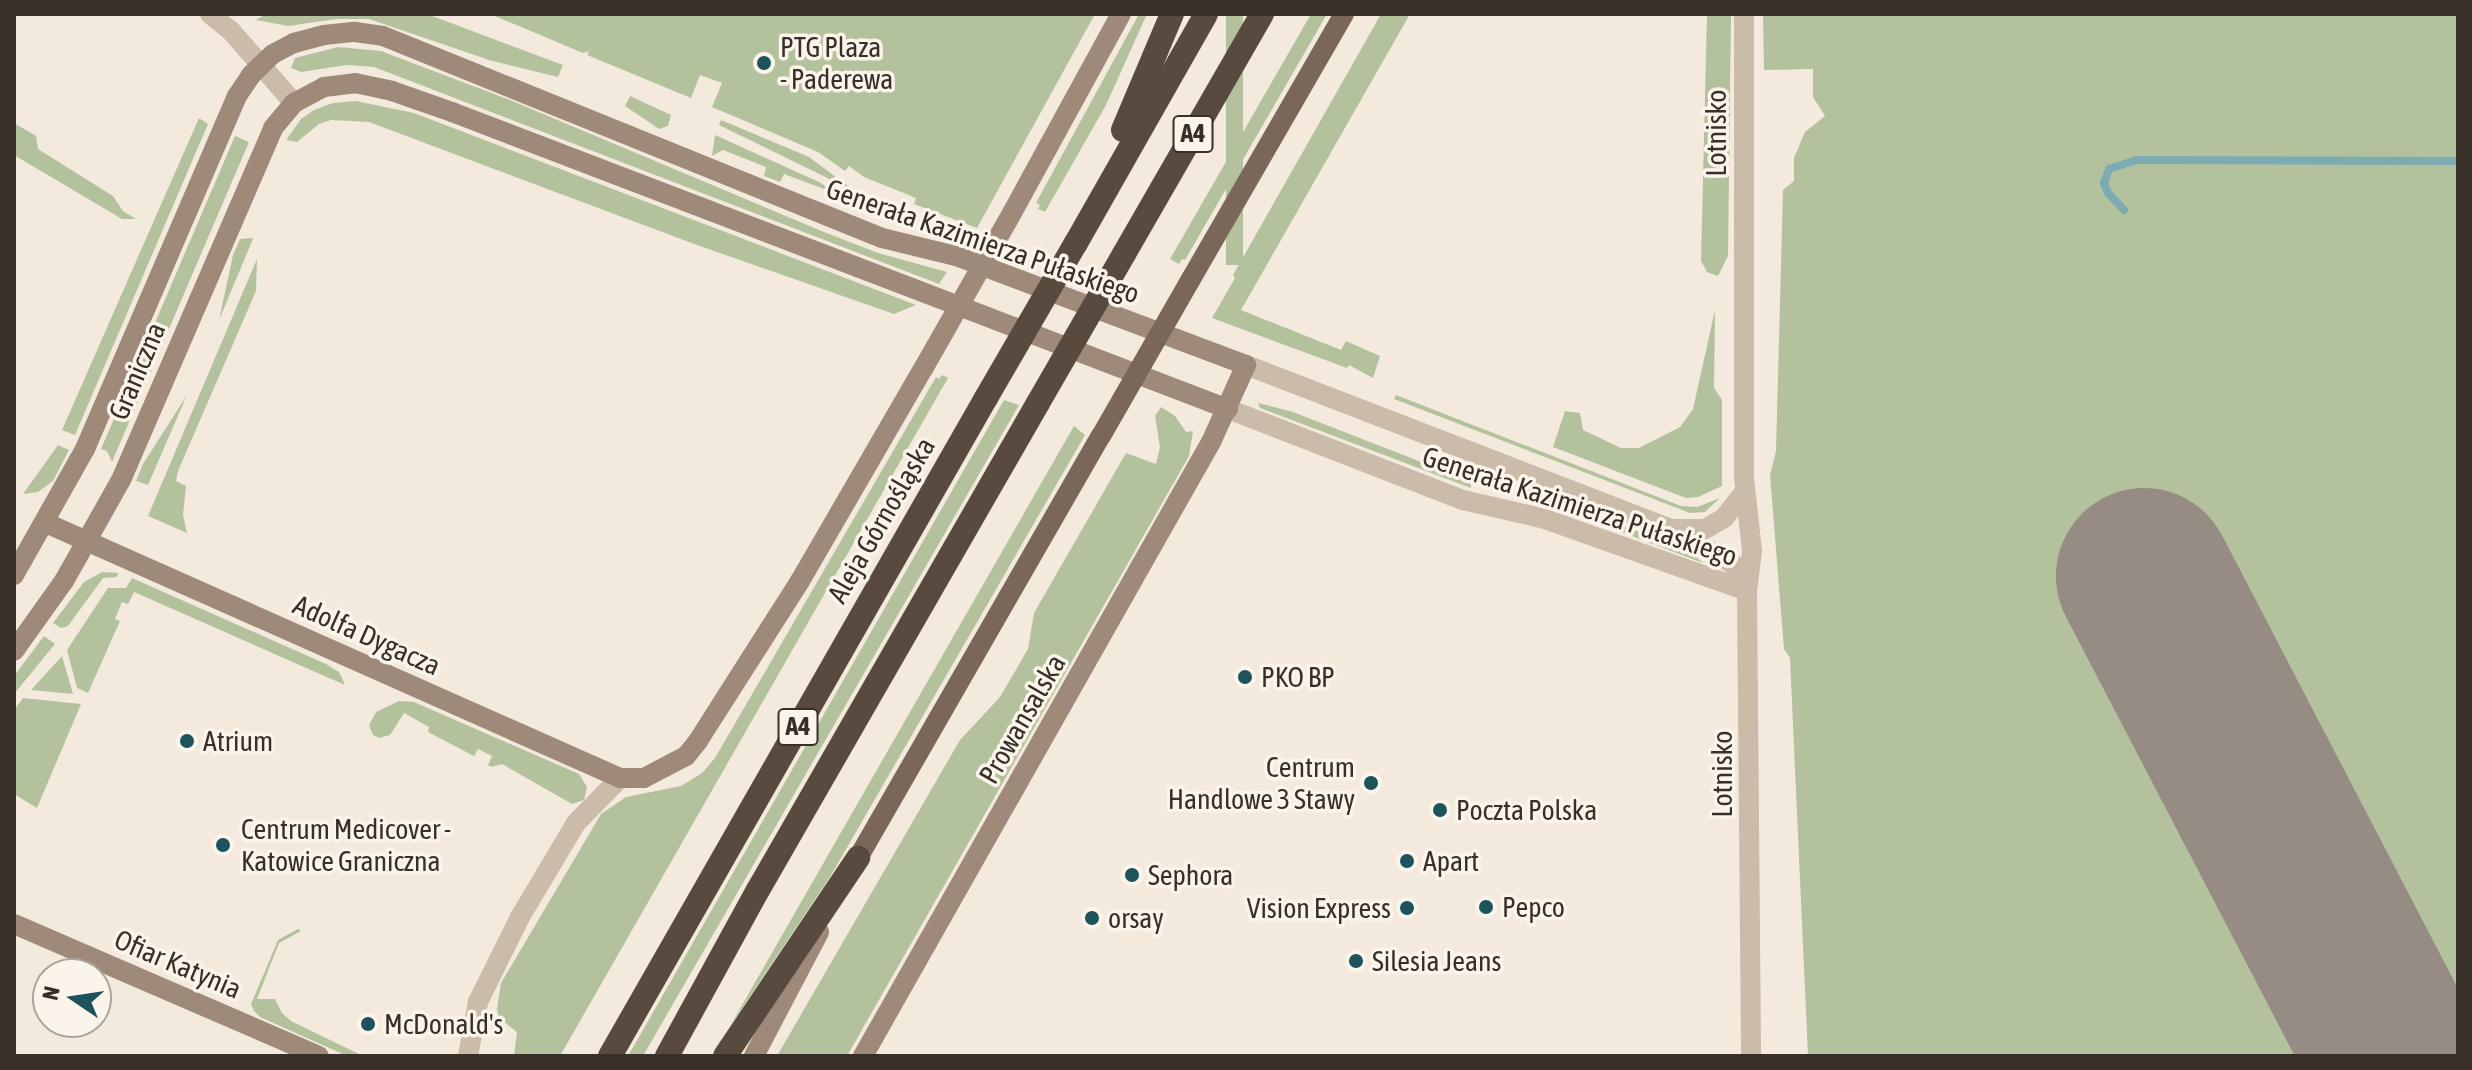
<!DOCTYPE html>
<html>
<head>
<meta charset="utf-8">
<style>
	body { margin:0 }
	#map { position:relative; width:2472px; height:1070px; overflow:hidden; background:#f3eadd; font-family:"Asap Condensed",sans-serif }
	div>[style] { position:absolute }
	[style*='--x'] { left:calc(var(--x)*1px); top:calc(var(--y)*1px); width:calc(var(--w)*1px); rotate:calc(var(--a)*1deg) }
	.green>* { inset:0; background:#b3c29d; transform-origin:0 0 }
	.stream>* { height:8px; margin:-4px; padding:0 4px; transform-origin:4px; border-radius:4px; background:#7cabb1 }
	.runway>* { height:176px; margin:-88px; padding:0 88px; transform-origin:88px; border-radius:88px; background:#968c83 }
	.street>* { height:20px; margin:-10px; padding:0 10px; transform-origin:10px; border-radius:10px; background:#cbbba9 }
	.secondary>* { height:20px; margin:-10px; padding:0 10px; transform-origin:10px; border-radius:10px; background:#9f8a7a }
	.primary>* { height:20px; margin:-10px; padding:0 10px; transform-origin:10px; border-radius:10px; background:#7b675a }
	.highway>* { height:24px; margin:-12px; padding:0 12px; transform-origin:12px; border-radius:12px; background:#594a40 }
	.secondary-bridge>* { height:20px; margin:-10px; padding:0 10px; transform-origin:10px; border-radius:10px; background:#9f8a7a }
	.primary-bridge>* { height:20px; margin:-10px; padding:0 10px; transform-origin:10px; border-radius:10px; background:#7b675a }
	.highway-bridge>* { height:24px; margin:-12px; padding:0 12px; transform-origin:12px; border-radius:12px; background:#594a40 }
	.dots>* { width:22px; height:22px; translate:-50% -50%; box-sizing:border-box; border:4px solid #faf4ea; border-radius:50% }
	span { translate:-50% -50%; white-space:nowrap; text-align:center; line-height:1.15; -webkit-text-stroke:7px #faf4ea; paint-order:stroke }
	.shield-label span { padding:2px 6px; background:#faf4ea; border:2px solid; border-radius:6px; -webkit-text-stroke-width:0 }
	.shield-label { font-size:26px; color:#382f29; font-weight:700 }
	.poi-label { font-size:28px; color:#382f29 }
	.left { translate:0 -50%; text-align:left }
	.right { translate:-100% -50%; text-align:right }
	.street-label { font-size:28px; color:#382f29 }
	.frame { position:absolute; inset:0; border:16px solid #382f29; pointer-events:none }
	.north { position:absolute; left:32px; top:958px; width:80px; height:80px; box-sizing:border-box; background:#faf4ea; border:2px solid #aca59d; border-radius:50%; rotate:283deg; font-size:22px; font-weight:700; line-height:32px; text-align:center; color:#382f29 }
	.north::after { content:''; display:block; margin:auto; width:28px; height:36px; background:#1d535b; clip-path:polygon(50% 0,100% 100%,50% 72%,0 100%) }
</style>
</head>
<body>
<div id="map">
	<div class="green">
		<div style="clip-path:polygon(266px 14px,427px 14px,563px 65px,558px 77px,489px 60px,369px 19px,336px 19px,288px 26px,256px 20px)"></div>
		<div style="clip-path:polygon(490px 14px,1095px 14px,977px 228px,914px 204px,916px 198px,864px 177px,849px 166px,845px 171px,818px 152px,712px 107px,722px 83px,700px 75px,691px 98px,587px 55px,589px 51px,583px 53px)"></div>
		<div style="clip-path:polygon(1139px 14px,1147px 14px,1106px 105px,1045px 212px,1038px 209px,1040px 205px,1036px 203px)"></div>
		<div style="left:1226px;top:14px;width:17px;height:251px"></div>
		<div style="clip-path:polygon(1311px 14px,1327px 14px,1185px 260px,1182px 259px,1179px 264px,1170px 259px)"></div>
		<div style="clip-path:polygon(1381px 14px,1410px 14px,1241px 310px,1341px 350px,1346px 341px,1380px 356px,1373px 378px,1349px 365px,1347px 368px,1212px 318px,1235px 278px,1233px 275px)"></div>
		<div style="clip-path:polygon(1707px 14px,1731px 14px,1728px 256px,1718px 276px,1707px 272px,1701px 261px)"></div>
		<div style="clip-path:polygon(1763px 14px,2458px 14px,2458px 1038px,2196px 532px,2079px 590px,2324px 1056px,1808px 1056px,1790px 658px,1784px 649px,1770px 475px,1776px 451px,1783px 190px,1794px 181px,1794px 158px,1805px 132px,1825px 116px,1813px 97px,1813px 69px,1764px 70px)"></div>
		<div style="clip-path:polygon(338px 47px,381px 51px,510px 100px,819px 230px,878px 253px,947px 272px,939px 284px,374px 67px,347px 65px,301px 72px,291px 68px,295px 58px)"></div>
		<div style="clip-path:polygon(630px 96px,671px 115px,668px 126px,659px 129px,625px 106px)"></div>
		<div style="clip-path:polygon(356px 101px,414px 113px,916px 305px,894px 314px,697px 245px,369px 122px,331px 120px,319px 124px,297px 142px,286px 140px,301px 119px,314px 110px,333px 103px)"></div>
		<div style="clip-path:polygon(199px 118px,208px 124px,75px 435px,62px 430px)"></div>
		<div style="clip-path:polygon(721px 120px,809px 157px,856px 192px,719px 125px)"></div>
		<div style="clip-path:polygon(14px 123px,36px 136px,38px 149px,113px 196px,123px 211px,136px 219px,122px 219px,14px 155px)"></div>
		<div style="clip-path:polygon(715px 135px,819px 182px,840px 195px,784px 174px,780px 182px,764px 176px,766px 167px,723px 150px,712px 156px)"></div>
		<div style="clip-path:polygon(235px 136px,249px 142px,112px 462px,107px 451px,101px 449px)"></div>
		<div style="clip-path:polygon(251px 238px,253px 239px,219px 320px,233px 255px,240px 239px)"></div>
		<div style="clip-path:polygon(257px 259px,256px 291px,178px 471px,176px 481px,186px 486px,183px 515px,187px 533px,148px 516px)"></div>
		<div style="clip-path:polygon(1715px 310px,1714px 388px,1722px 400px,1722px 486px,1698px 497px,1686px 498px,1553px 447px,1565px 411px,1580px 413px,1583px 430px,1621px 448px,1639px 448px,1680px 427px,1693px 409px)"></div>
		<div style="clip-path:polygon(942px 375px,948px 378px,560px 1056px,514px 1056px,517px 1032px,499px 1018px,497px 1009px,501px 983px,601px 814px,626px 797px,681px 786px,702px 773px,715px 758px,936px 377px,939px 379px)"></div>
		<div style="clip-path:polygon(187px 395px,148px 485px,136px 481px,143px 464px)"></div>
		<div style="clip-path:polygon(1396px 395px,1681px 506px,1697px 507px,1720px 498px,1705px 512px,1690px 513px,1394px 399px)"></div>
		<div style="clip-path:polygon(1004px 400px,1019px 405px,643px 1056px,628px 1056px)"></div>
		<div style="clip-path:polygon(1258px 403px,1293px 412px,1470px 481px,1471px 488px,1260px 408px)"></div>
		<div style="clip-path:polygon(1161px 407px,1175px 416px,1186px 432px,1193px 431px,1189px 456px,847px 1056px,777px 1056px,960px 740px,1000px 697px,1028px 649px,1034px 613px,1126px 453px,1156px 464px,1160px 447px,1155px 416px)"></div>
		<div style="clip-path:polygon(1074px 426px,1085px 435px,830px 877px,730px 1026px)"></div>
		<div style="clip-path:polygon(58px 445px,69px 450px,53px 481px,38px 492px,23px 494px)"></div>
		<div style="clip-path:polygon(1529px 489px,1691px 552px,1703px 563px,1527px 496px,1525px 493px)"></div>
		<div style="clip-path:polygon(102px 572px,118px 573px,117px 577px,103px 578px,68px 626px,61px 628px,53px 623px,84px 582px)"></div>
		<div style="clip-path:polygon(132px 578px,326px 664px,339px 672px,345px 685px,134px 592px,128px 604px,122px 602px,115px 619px,120px 621px,88px 693px,77px 688px,67px 650px,108px 588px,126px 588px)"></div>
		<div style="clip-path:polygon(44px 636px,55px 644px,14px 694px,14px 676px)"></div>
		<div style="clip-path:polygon(62px 656px,73px 694px,31px 690px)"></div>
		<div style="clip-path:polygon(23px 698px,81px 704px,37px 808px,14px 794px,14px 710px)"></div>
		<div style="clip-path:polygon(399px 701px,414px 702px,579px 774px,587px 787px,584px 800px,572px 804px,502px 764px,492px 767px,488px 765px,492px 756px,478px 749px,474px 756px,428px 732px,429px 727px,404px 713px,390px 735px,379px 738px,373px 735px,369px 725px,376px 712px)"></div>
		<div style="clip-path:polygon(298px 929px,301px 931px,279px 943px,257px 999px,275px 999px,282px 1013px,291px 1021px,363px 1056px,347px 1056px,260px 1017px,254px 1011px,251px 1004px,278px 940px)"></div>
	</div>
	<div class="stream">
		<div style="--x:2124;--y:210;--w:23;--a:-133"></div>
		<div style="--x:2108;--y:193;--w:11;--a:-112"></div>
		<div style="--x:2104;--y:183;--w:15;--a:-70"></div>
		<div style="--x:2109;--y:169;--w:29;--a:-18"></div>
		<div style="--x:2137;--y:160;--w:321;--a:0.2"></div>
	</div>
	<div class="runway">
		<div style="--x:2144;--y:576;--w:541;--a:62.49"></div>
	</div>
	<div class="street">
		<div style="--x:210;--y:14;--w:28;--a:39"></div>
		<div style="--x:232;--y:32;--w:94;--a:48.9"></div>
		<div style="--x:1744;--y:14;--w:464;--a:90"></div>
		<div style="--x:1744;--y:478;--w:73;--a:83.7"></div>
		<div style="--x:1752;--y:551;--w:40;--a:97.1"></div>
		<div style="--x:1747;--y:591;--w:465;--a:89.5"></div>
		<div style="--x:1246;--y:365;--w:456;--a:21.1"></div>
		<div style="--x:1671;--y:529;--w:71;--a:29.4"></div>
		<div style="--x:1733;--y:564;--w:30;--a:63"></div>
		<div style="--x:1228;--y:409;--w:252;--a:21.2"></div>
		<div style="--x:1463;--y:500;--w:84;--a:13"></div>
		<div style="--x:1545;--y:519;--w:214;--a:19.6"></div>
		<div style="--x:1671;--y:529;--w:34;--a:0"></div>
		<div style="--x:1705;--y:529;--w:22;--a:-30"></div>
		<div style="--x:1724;--y:518;--w:33;--a:-52"></div>
		<div style="--x:468;--y:1056;--w:55;--a:-79.5"></div>
		<div style="--x:478;--y:1002;--w:95;--a:-63.7"></div>
		<div style="--x:520;--y:917;--w:109;--a:-59.2"></div>
		<div style="--x:576;--y:823;--w:63;--a:-45.6"></div>
	</div>
	<div class="secondary">
		<div style="--x:1012;--y:213;--w:227;--a:-61.3"></div>
		<div style="--x:46;--y:523;--w:628;--a:23.95"></div>
		<div style="--x:620;--y:778;--w:24;--a:0"></div>
		<div style="--x:644;--y:778;--w:47;--a:-27.6"></div>
		<div style="--x:686;--y:756;--w:19;--a:-51"></div>
		<div style="--x:698;--y:741;--w:190;--a:-57.5"></div>
		<div style="--x:800;--y:581;--w:245;--a:-59.9"></div>
		<div style="--x:14;--y:575;--w:145;--a:-60.6"></div>
		<div style="--x:85;--y:449;--w:384;--a:-66.7"></div>
		<div style="--x:237;--y:96;--w:25;--a:-56"></div>
		<div style="--x:251;--y:75;--w:30;--a:-44"></div>
		<div style="--x:273;--y:54;--w:24;--a:-28"></div>
		<div style="--x:294;--y:43;--w:31;--a:-15"></div>
		<div style="--x:324;--y:35;--w:31;--a:-6"></div>
		<div style="--x:355;--y:32;--w:28;--a:8"></div>
		<div style="--x:383;--y:36;--w:538;--a:22.04"></div>
		<div style="--x:882;--y:238;--w:76;--a:13.7"></div>
		<div style="--x:956;--y:256;--w:310;--a:20.6"></div>
		<div style="--x:1246;--y:365;--w:85;--a:114.4"></div>
		<div style="--x:1211;--y:442;--w:706;--a:119.54"></div>
		<div style="--x:14;--y:651;--w:86;--a:-54.5"></div>
		<div style="--x:64;--y:581;--w:116;--a:-60.6"></div>
		<div style="--x:121;--y:480;--w:383;--a:-66.6"></div>
		<div style="--x:273;--y:128;--w:33;--a:-50"></div>
		<div style="--x:294;--y:103;--w:34;--a:-28"></div>
		<div style="--x:324;--y:87;--w:31;--a:-7"></div>
		<div style="--x:355;--y:83;--w:38;--a:12"></div>
		<div style="--x:392;--y:91;--w:64;--a:19.3"></div>
		<div style="--x:452;--y:112;--w:831;--a:20.94"></div>
		<div style="--x:14;--y:924;--w:332;--a:23.4"></div>
		<div style="--x:754;--y:1056;--w:140;--a:-62.3"></div>
	</div>
	<div class="primary">
		<div style="--x:1191;--y:279;--w:306;--a:-60"></div>
		<div style="--x:858;--y:858;--w:487;--a:-60.1"></div>
	</div>
	<div class="highway">
		<div style="--x:1123;--y:130;--w:126;--a:-67.1"></div>
		<div style="--x:1076;--y:243;--w:263;--a:-60.4"></div>
		<div style="--x:1124;--y:254;--w:277;--a:-60.1"></div>
		<div style="--x:610;--y:1056;--w:758;--a:-60.26"></div>
		<div style="--x:667;--y:1056;--w:189;--a:-61.3"></div>
		<div style="--x:758;--y:890;--w:562;--a:-60.1"></div>
		<div style="--x:725;--y:1056;--w:239;--a:-56.1"></div>
	</div>
	<div class="secondary-bridge">
		<div style="--x:923;--y:369;--w:180;--a:-60.3"></div>
	</div>
	<div class="primary-bridge">
		<div style="--x:1101;--y:436;--w:181;--a:-60.2"></div>
	</div>
	<div class="highway-bridge">
		<div style="--x:986;--y:398;--w:179;--a:-59.9"></div>
		<div style="--x:1038;--y:403;--w:172;--a:-60"></div>
	</div>
	<div class="dots">
		<div style="left:764px;top:63px;background:#1d535b"></div>
		<div style="left:1245px;top:677px;background:#1d535b"></div>
		<div style="left:187px;top:741px;background:#1d535b"></div>
		<div style="left:1371px;top:783px;background:#1d535b"></div>
		<div style="left:1440px;top:810px;background:#1d535b"></div>
		<div style="left:223px;top:845px;background:#1d535b"></div>
		<div style="left:1407px;top:861px;background:#1d535b"></div>
		<div style="left:1132px;top:875px;background:#1d535b"></div>
		<div style="left:1486px;top:907px;background:#1d535b"></div>
		<div style="left:1407px;top:908px;background:#1d535b"></div>
		<div style="left:1092px;top:918px;background:#1d535b"></div>
		<div style="left:1356px;top:961px;background:#1d535b"></div>
		<div style="left:368px;top:1024px;background:#1d535b"></div>
	</div>
	<div class="shield-label">
		<span style="left:1193px;top:134px">A4</span>
		<span style="left:798px;top:727px">A4</span>
	</div>
	<div class="poi-label">
		<span class="left" style="left:780px;top:63px">PTG Plaza<br>- Paderewa</span>
		<span class="left" style="left:1261px;top:677px">PKO BP</span>
		<span class="left" style="left:203px;top:741px">Atrium</span>
		<span class="right" style="left:1355px;top:783px">Centrum<br>Handlowe 3 Stawy</span>
		<span class="left" style="left:1456px;top:810px">Poczta Polska</span>
		<span class="left" style="left:241px;top:845px">Centrum Medicover -<br>Katowice Graniczna</span>
		<span class="left" style="left:1423px;top:861px">Apart</span>
		<span class="left" style="left:1148px;top:875px">Sephora</span>
		<span class="left" style="left:1502px;top:907px">Pepco</span>
		<span class="right" style="left:1391px;top:908px">Vision Express</span>
		<span class="left" style="left:1108px;top:918px">orsay</span>
		<span class="left" style="left:1372px;top:961px">Silesia Jeans</span>
		<span class="left" style="left:384px;top:1024px">McDonald's</span>
	</div>
	<div class="street-label">
		<span style="left:1716px;top:133px;rotate:-90deg">Lotnisko</span>
		<span style="left:983px;top:241px;rotate:19deg">Generała Kazimierza Pułaskiego</span>
		<span style="left:137px;top:371px;rotate:-67deg">Graniczna</span>
		<span style="left:1580px;top:506px;rotate:18deg">Generała Kazimierza Pułaskiego</span>
		<span style="left:881px;top:520px;rotate:-60deg">Aleja Górnośląska</span>
		<span style="left:367px;top:635px;rotate:24deg">Adolfa Dygacza</span>
		<span style="left:1022px;top:719px;rotate:-60deg">Prowansalska</span>
		<span style="left:1722px;top:774px;rotate:-90deg">Lotnisko</span>
		<span style="left:178px;top:964px;rotate:23deg">Ofiar Katynia</span>
	</div>
	<div class="frame"></div>
	<div class="north">N</div>
</div>
</body>
</html>
